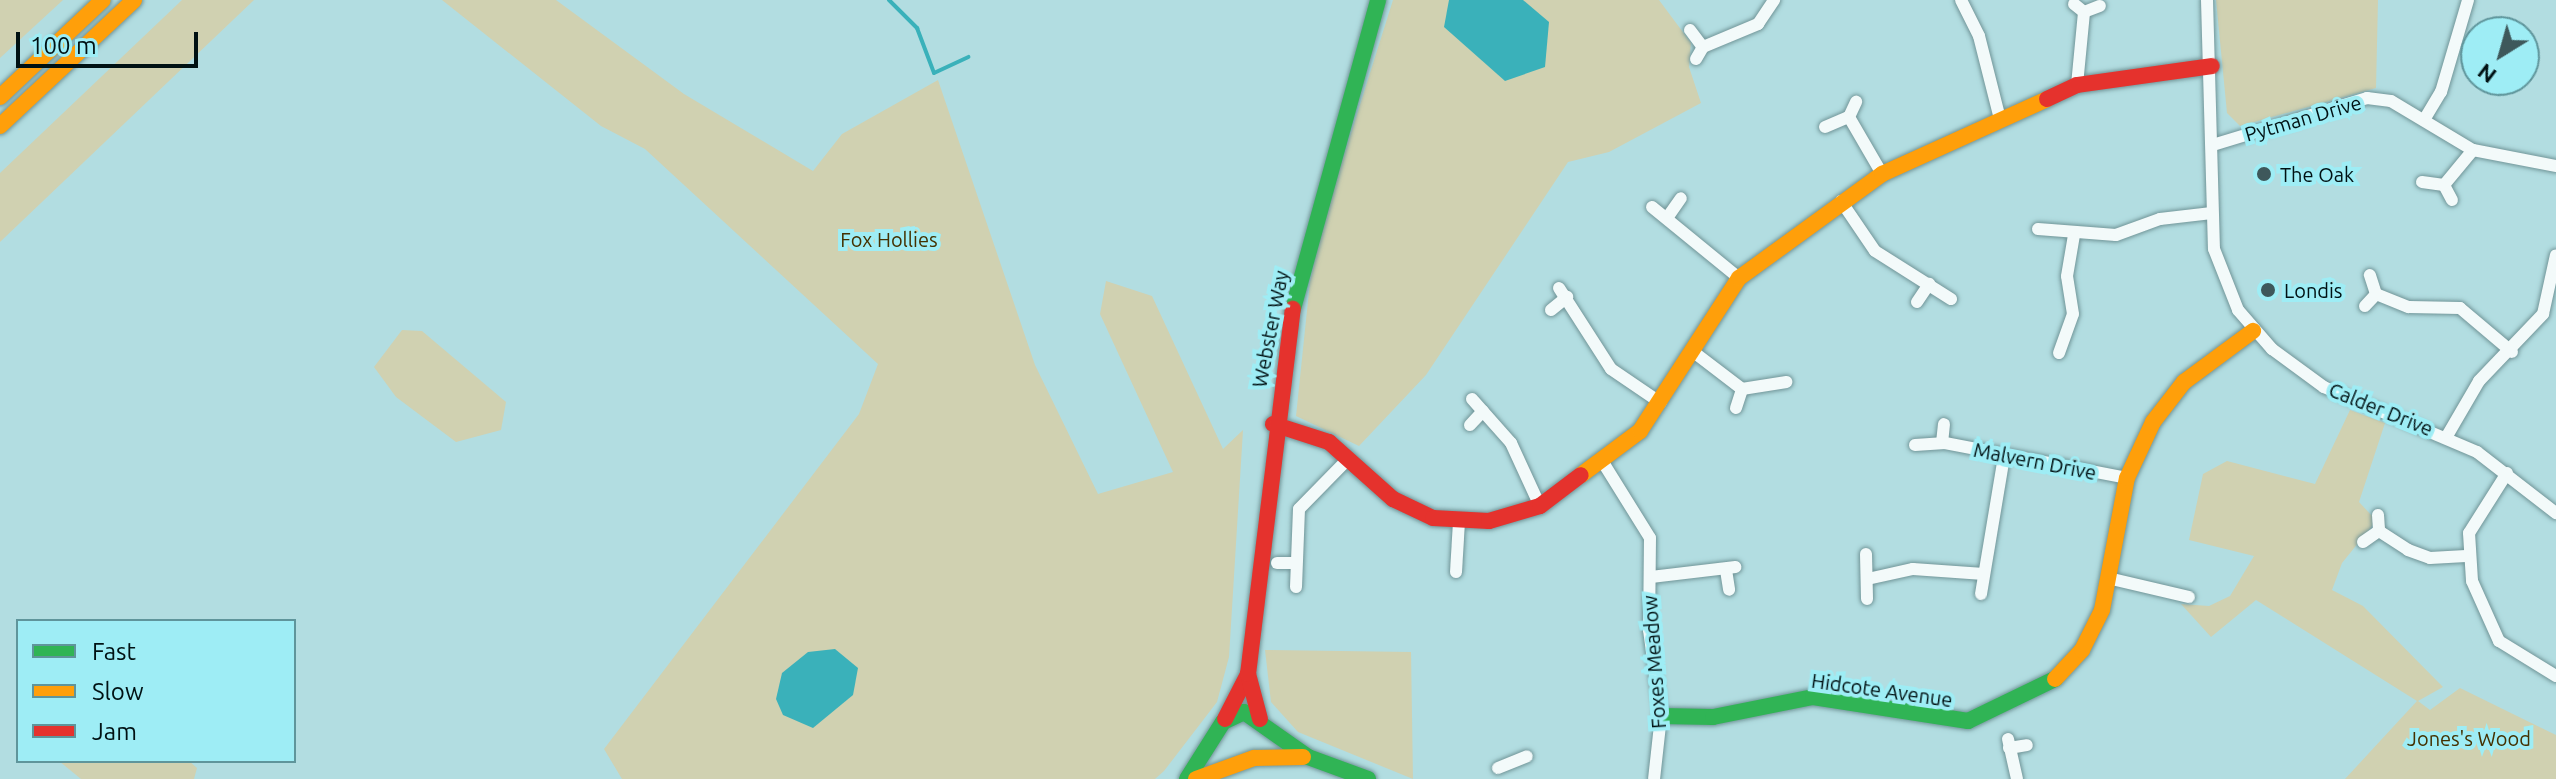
<!DOCTYPE html>
<html>
<head>
<meta charset="utf-8">
<style>
	body { margin:0 }
	#map { position:relative; width:2556px; height:779px; overflow:hidden; background:#b2dde1; font-family:Ubuntu,sans-serif }
	div>[style] { position:absolute }
	[style*='--x'] { left:calc(var(--x)*1px); top:calc(var(--y)*1px); width:calc(var(--w)*1px); rotate:calc(var(--a)*1deg) }
	.green>* { inset:0; background:#d0d1b1 }
	.water>* { inset:0; background:#3ab1ba }
	.stream>* { height:4px; margin:-2px; padding:0 2px; transform-origin:2px; border-radius:2px; background:#3ab1ba }
	.roads { filter:drop-shadow(0 0 2px #719598) drop-shadow(0 0 2px #719598) }
	.street>* { height:12px; margin:-6px; padding:0 6px; transform-origin:6px; border-radius:6px; background:#f3fafa }
	.fast>* { height:16px; margin:-8px; padding:0 8px; transform-origin:8px; border-radius:8px; background:#30b455 }
	.slow>* { height:16px; margin:-8px; padding:0 8px; transform-origin:8px; border-radius:8px; background:#ff9f0a }
	.jam>* { height:16px; margin:-8px; padding:0 8px; transform-origin:8px; border-radius:8px; background:#e5322d }
	.dots>* { width:22px; height:22px; translate:-50% -50%; box-sizing:border-box; border:4px solid #9eedf5; border-radius:50% }
	span { translate:-50% -50%; white-space:nowrap; text-align:center; line-height:1.15; -webkit-text-stroke:8px #9eedf5; paint-order:stroke }
	.street-label { font-size:20px; color:#001113 }
	.poi-label { font-size:20px; color:#001113 }
	.left { translate:0 -50%; text-align:left }
	.park-label { font-size:20px; color:#443101 }
	.legend { position:absolute; left:16px; top:619px; width:280px; height:144px; box-sizing:border-box; background:#9eedf5; border:2px solid #5f959b; margin:0; padding:10px 14px; list-style:none; font-size:24px; color:#001113 }
	.legend li { display:flex; align-items:center; gap:16px; height:40px }
	.legend b { width:40px; border:2px solid #5f959b }
	.north { position:absolute; left:2460px; top:16px; width:80px; height:80px; box-sizing:border-box; background:#9eedf5; border:2px solid #5f959b; border-radius:50%; rotate:217deg; font-size:22px; font-weight:700; line-height:32px; text-align:center; color:#001113 }
	.north::after { content:''; display:block; margin:auto; width:28px; height:36px; background:#3e585b; clip-path:polygon(50% 0,100% 100%,50% 72%,0 100%) }
	.scale { position:absolute; left:16px; top:32px; width:182px; height:36px; box-sizing:border-box; border:4px solid #001113; border-top:0; padding-left:10px; font-size:24px; line-height:28px; white-space:nowrap; color:#001113; -webkit-text-stroke:6px #9eedf5; paint-order:stroke }
</style>
</head>
<body>
<div id="map">
	<div class="green">
		<div style="clip-path:polygon(0 0,63px 0,0 58px)"></div>
		<div style="clip-path:polygon(182px 0,254px 0,0 242px,0 173px)"></div>
		<div style="clip-path:polygon(442px 0,556px 0,684px 94px,813px 171px,842px 134px,938px 80px,1035px 365px,1098px 494px,1173px 472px,1100px 314px,1106px 281px,1152px 296px,1223px 449px,1243px 430px,1229px 657px,1217px 702px,1164px 771px,1155px 779px,622px 779px,604px 749px,859px 414px,878px 364px,645px 149px,601px 126px)"></div>
		<div style="clip-path:polygon(1393px 0,1659px 0,1691px 43px,1689px 67px,1701px 103px,1609px 152px,1568px 162px,1426px 375px,1359px 446px,1296px 416px,1310px 282px,1325px 216px)"></div>
		<div style="clip-path:polygon(2216px 0,2378px 0,2376px 88px,2240px 126px,2227px 113px)"></div>
		<div style="clip-path:polygon(402px 330px,422px 331px,506px 402px,501px 430px,456px 442px,396px 397px,374px 367px)"></div>
		<div style="clip-path:polygon(2350px 410px,2385px 423px,2359px 502px,2374px 518px,2372px 526px,2342px 563px,2332px 590px,2363px 606px,2443px 687px,2418px 701px,2430px 710px,2460px 688px,2556px 735px,2556px 779px,2345px 779px,2417px 701px,2256px 600px,2211px 637px,2181px 604px,2209px 606px,2230px 596px,2254px 556px,2189px 540px,2203px 474px,2227px 461px,2315px 484px)"></div>
		<div style="clip-path:polygon(1265px 650px,1411px 652px,1413px 779px,1298px 732px,1271px 702px)"></div>
		<div style="clip-path:polygon(59px 761px,189px 761px,197px 768px,194px 779px,81px 779px)"></div>
	</div>
	<div class="water">
		<div style="clip-path:polygon(1449px 0,1523px 0,1549px 22px,1545px 67px,1505px 81px,1444px 27px)"></div>
		<div style="clip-path:polygon(835px 649px,858px 668px,853px 695px,813px 728px,783px 715px,776px 699px,782px 673px,808px 652px)"></div>
	</div>
	<div class="stream">
		<div style="--x:889;--y:0;--w:40;--a:45"></div>
		<div style="--x:917;--y:28;--w:48;--a:69.3"></div>
		<div style="--x:934;--y:73;--w:38;--a:-25"></div>
	</div>
	<div class="roads">
		<div class="street">
			<div style="--x:1961;--y:0;--w:40;--a:63.4"></div>
			<div style="--x:1979;--y:36;--w:81;--a:75.8"></div>
			<div style="--x:2207;--y:0;--w:249;--a:88.4"></div>
			<div style="--x:2214;--y:249;--w:66;--a:68.5"></div>
			<div style="--x:2238;--y:310;--w:52;--a:48.9"></div>
			<div style="--x:2272;--y:349;--w:64;--a:36.2"></div>
			<div style="--x:2324;--y:387;--w:166;--a:23"></div>
			<div style="--x:2477;--y:452;--w:100;--a:37.7"></div>
			<div style="--x:2074;--y:4;--w:13;--a:39"></div>
			<div style="--x:2084;--y:12;--w:17;--a:-21"></div>
			<div style="--x:1690;--y:30;--w:21;--a:53"></div>
			<div style="--x:1696;--y:59;--w:14;--a:-60"></div>
			<div style="--x:1703;--y:47;--w:60;--a:-22.7"></div>
			<div style="--x:1758;--y:24;--w:29;--a:-56"></div>
			<div style="--x:2077;--y:85;--w:73;--a:-84.5"></div>
			<div style="--x:1849;--y:117;--w:66;--a:59.9"></div>
			<div style="--x:2424;--y:120;--w:33;--a:-59"></div>
			<div style="--x:2441;--y:92;--w:96;--a:-73.6"></div>
			<div style="--x:1825;--y:127;--w:26;--a:-23"></div>
			<div style="--x:1849;--y:117;--w:17;--a:-65"></div>
			<div style="--x:2216;--y:144;--w:158;--a:-16.9"></div>
			<div style="--x:2367;--y:98;--w:24;--a:7"></div>
			<div style="--x:2391;--y:101;--w:96;--a:30.9"></div>
			<div style="--x:2473;--y:150;--w:85;--a:10.9"></div>
			<div style="--x:2422;--y:182;--w:22;--a:8"></div>
			<div style="--x:2444;--y:185;--w:17;--a:62"></div>
			<div style="--x:2444;--y:185;--w:45;--a:-50.4"></div>
			<div style="--x:1841;--y:201;--w:60;--a:55.8"></div>
			<div style="--x:1875;--y:251;--w:90;--a:32.3"></div>
			<div style="--x:1652;--y:207;--w:112;--a:39.2"></div>
			<div style="--x:1667;--y:218;--w:24;--a:-55"></div>
			<div style="--x:2038;--y:229;--w:78;--a:4.4"></div>
			<div style="--x:2116;--y:235;--w:47;--a:-20"></div>
			<div style="--x:2160;--y:219;--w:52;--a:-6.6"></div>
			<div style="--x:1559;--y:288;--w:96;--a:57.3"></div>
			<div style="--x:1611;--y:369;--w:60;--a:34.2"></div>
			<div style="--x:2376;--y:294;--w:35;--a:22"></div>
			<div style="--x:2409;--y:307;--w:51;--a:1.1"></div>
			<div style="--x:2460;--y:308;--w:68;--a:40.2"></div>
			<div style="--x:1917;--y:302;--w:22;--a:-56"></div>
			<div style="--x:2365;--y:306;--w:16;--a:-47"></div>
			<div style="--x:2376;--y:294;--w:20;--a:-108"></div>
			<div style="--x:1551;--y:310;--w:21;--a:-39"></div>
			<div style="--x:1691;--y:350;--w:64;--a:37.4"></div>
			<div style="--x:1742;--y:389;--w:45;--a:-9"></div>
			<div style="--x:2059;--y:353;--w:41;--a:-70.3"></div>
			<div style="--x:2073;--y:314;--w:38;--a:-99"></div>
			<div style="--x:2067;--y:276;--w:42;--a:-80.3"></div>
			<div style="--x:1472;--y:399;--w:59;--a:48.4"></div>
			<div style="--x:1511;--y:443;--w:69;--a:65.3"></div>
			<div style="--x:1736;--y:408;--w:20;--a:-72"></div>
			<div style="--x:1470;--y:425;--w:19;--a:-47"></div>
			<div style="--x:2447;--y:436;--w:64;--a:-59.8"></div>
			<div style="--x:2479;--y:381;--w:93;--a:-46.3"></div>
			<div style="--x:2543;--y:314;--w:60;--a:-77.6"></div>
			<div style="--x:1942;--y:443;--w:19;--a:-84"></div>
			<div style="--x:1915;--y:445;--w:30;--a:-4"></div>
			<div style="--x:1945;--y:443;--w:185;--a:10.9"></div>
			<div style="--x:1604;--y:464;--w:87;--a:58.1"></div>
			<div style="--x:1650;--y:538;--w:92;--a:90.6"></div>
			<div style="--x:1649;--y:630;--w:87;--a:82.1"></div>
			<div style="--x:1661;--y:716;--w:63;--a:96.3"></div>
			<div style="--x:2507;--y:473;--w:71;--a:122.3"></div>
			<div style="--x:2469;--y:533;--w:48;--a:86.4"></div>
			<div style="--x:2472;--y:581;--w:66;--a:65.8"></div>
			<div style="--x:2499;--y:641;--w:67;--a:31.6"></div>
			<div style="--x:2378;--y:515;--w:16;--a:86"></div>
			<div style="--x:2379;--y:531;--w:35;--a:33"></div>
			<div style="--x:2408;--y:550;--w:23;--a:20"></div>
			<div style="--x:2430;--y:558;--w:36;--a:-3"></div>
			<div style="--x:2363;--y:542;--w:19;--a:-35"></div>
			<div style="--x:1866;--y:554;--w:45;--a:88.7"></div>
			<div style="--x:1277;--y:563;--w:19;--a:0"></div>
			<div style="--x:1726;--y:570;--w:20;--a:81"></div>
			<div style="--x:1456;--y:572;--w:50;--a:-86.6"></div>
			<div style="--x:1651;--y:577;--w:85;--a:-6.8"></div>
			<div style="--x:1872;--y:578;--w:42;--a:-12.4"></div>
			<div style="--x:1913;--y:569;--w:71;--a:4"></div>
			<div style="--x:2112;--y:579;--w:79;--a:13.2"></div>
			<div style="--x:1296;--y:587;--w:78;--a:-87.8"></div>
			<div style="--x:1299;--y:509;--w:70;--a:-45.6"></div>
			<div style="--x:1981;--y:594;--w:140;--a:-80.5"></div>
			<div style="--x:2008;--y:739;--w:41;--a:77.3"></div>
			<div style="--x:2009;--y:748;--w:18;--a:-9"></div>
			<div style="--x:1498;--y:768;--w:31;--a:-22"></div>
		</div>
		<div class="fast">
			<div style="--x:1293;--y:309;--w:320;--a:-74.6"></div>
			<div style="--x:1661;--y:716;--w:52;--a:1.1"></div>
			<div style="--x:1713;--y:717;--w:102;--a:-11.3"></div>
			<div style="--x:1813;--y:697;--w:157;--a:8.8"></div>
			<div style="--x:1968;--y:721;--w:97;--a:-25.8"></div>
			<div style="--x:1187;--y:779;--w:67;--a:-57.7"></div>
			<div style="--x:1223;--y:722;--w:23;--a:-25"></div>
			<div style="--x:1244;--y:712;--w:78;--a:35.1"></div>
			<div style="--x:1308;--y:757;--w:64;--a:20.1"></div>
		</div>
		<div class="slow">
			<div style="--x:0;--y:97;--w:141;--a:-43.3"></div>
			<div style="--x:0;--y:126;--w:184;--a:-43.2"></div>
			<div style="--x:1581;--y:475;--w:74;--a:-36.7"></div>
			<div style="--x:1640;--y:431;--w:182;--a:-57.1"></div>
			<div style="--x:1739;--y:278;--w:177;--a:-36"></div>
			<div style="--x:1882;--y:174;--w:181;--a:-24.4"></div>
			<div style="--x:2055;--y:679;--w:40;--a:-47"></div>
			<div style="--x:2082;--y:650;--w:45;--a:-63.4"></div>
			<div style="--x:2102;--y:610;--w:134;--a:-79.3"></div>
			<div style="--x:2127;--y:478;--w:62;--a:-65.1"></div>
			<div style="--x:2153;--y:422;--w:51;--a:-52.2"></div>
			<div style="--x:2184;--y:382;--w:86;--a:-36.5"></div>
			<div style="--x:1196;--y:779;--w:62;--a:-19.9"></div>
			<div style="--x:1254;--y:758;--w:49;--a:-1.2"></div>
		</div>
		<div class="jam">
			<div style="--x:2047;--y:99;--w:33;--a:-25"></div>
			<div style="--x:2077;--y:85;--w:136;--a:-8"></div>
			<div style="--x:1273;--y:424;--w:59;--a:17.8"></div>
			<div style="--x:1329;--y:442;--w:86;--a:41.7"></div>
			<div style="--x:1393;--y:499;--w:44;--a:25.4"></div>
			<div style="--x:1433;--y:518;--w:56;--a:3.1"></div>
			<div style="--x:1489;--y:521;--w:53;--a:-16.4"></div>
			<div style="--x:1540;--y:506;--w:51;--a:-37.1"></div>
			<div style="--x:1225;--y:719;--w:51;--a:-62.9"></div>
			<div style="--x:1260;--y:719;--w:47;--a:-104.9"></div>
			<div style="--x:1248;--y:674;--w:368;--a:-83"></div>
		</div>
	</div>
	<div class="dots">
		<div style="left:2264px;top:174px;background:#3e585b"></div>
		<div style="left:2268px;top:290px;background:#3e585b"></div>
	</div>
	<div class="street-label">
		<span style="left:2303px;top:118px;rotate:-16deg">Pytman Drive</span>
		<span style="left:1270px;top:329px;rotate:-79deg">Webster Way</span>
		<span style="left:2381px;top:409px;rotate:22deg">Calder Drive</span>
		<span style="left:2035px;top:461px;rotate:11deg">Malvern Drive</span>
		<span style="left:1654px;top:662px;rotate:-94deg">Foxes Meadow</span>
		<span style="left:1882px;top:690px;rotate:8deg">Hidcote Avenue</span>
	</div>
	<div class="poi-label">
		<span class="left" style="left:2280px;top:174px">The Oak</span>
		<span class="left" style="left:2284px;top:290px">Londis</span>
	</div>
	<div class="park-label">
		<span style="left:889px;top:239px">Fox Hollies</span>
		<span style="left:2469px;top:738px">Jones's Wood</span>
	</div>
	<ul class="legend">
	<li><b style="height:10px;background:#30b455"></b>Fast</li>
	<li><b style="height:10px;background:#ff9f0a"></b>Slow</li>
	<li><b style="height:10px;background:#e5322d"></b>Jam</li>
	</ul>
	<div class="north">N</div>
	<div class="scale">100 m</div>
</div>
</body>
</html>
